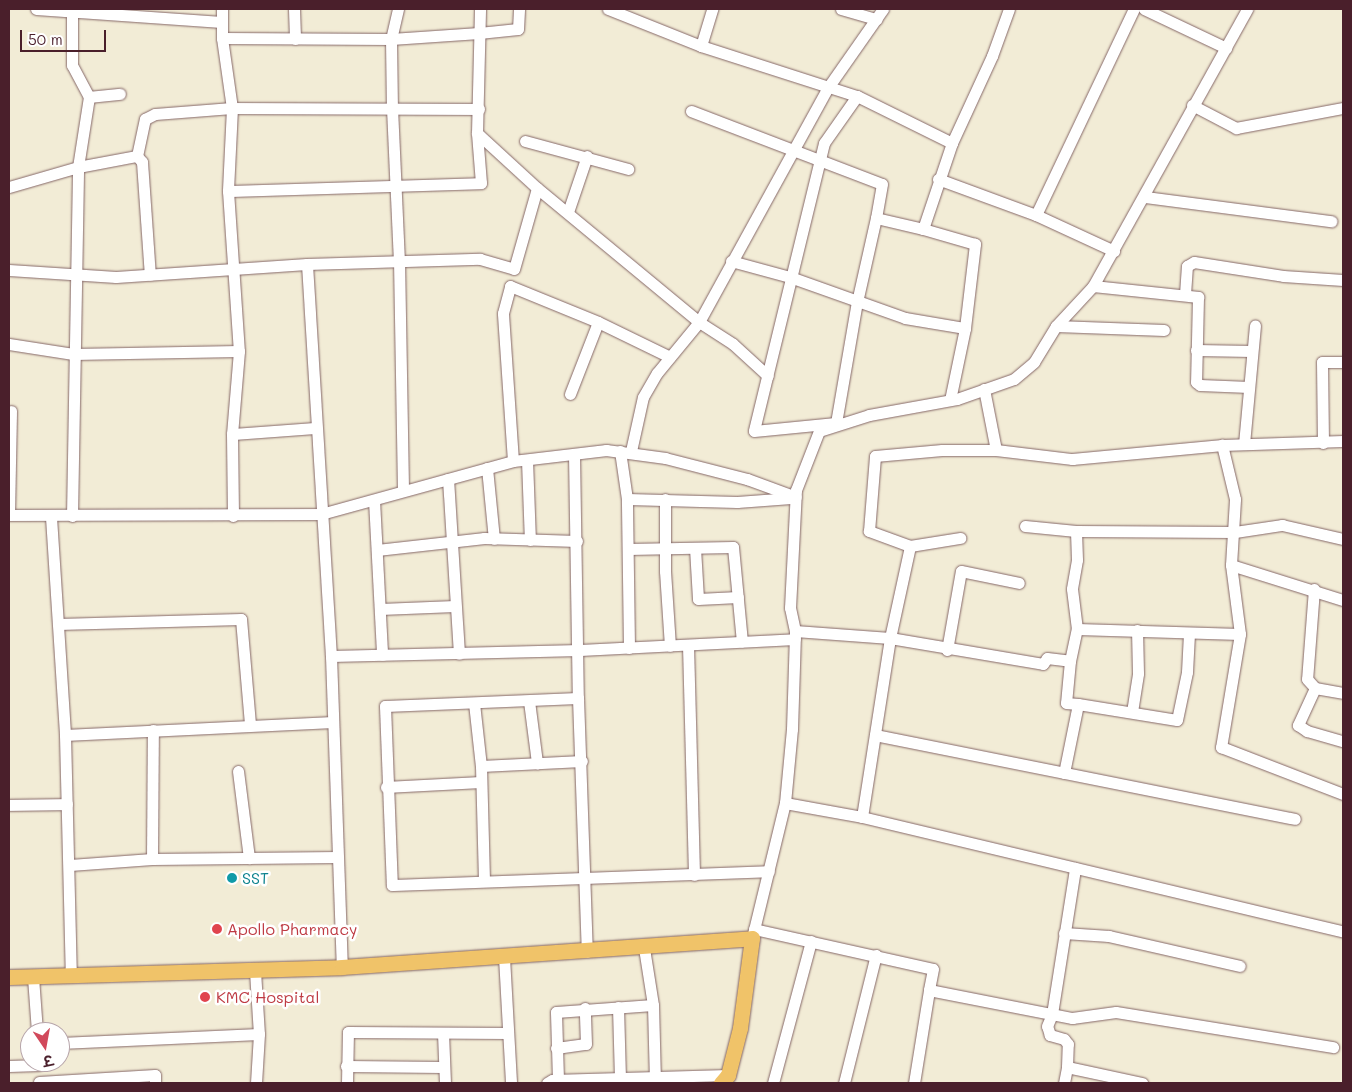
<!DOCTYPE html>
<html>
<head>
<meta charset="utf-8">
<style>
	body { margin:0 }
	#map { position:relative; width:1352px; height:1092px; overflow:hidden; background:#f2ecd6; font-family:Mali,"Playpen Sans Deva",sans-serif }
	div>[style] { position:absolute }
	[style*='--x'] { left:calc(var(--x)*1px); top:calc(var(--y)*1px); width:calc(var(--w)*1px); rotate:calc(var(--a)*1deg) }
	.roads { filter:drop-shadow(0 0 1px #856767) drop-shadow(0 0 1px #856767) }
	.minor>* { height:11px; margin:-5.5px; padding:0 5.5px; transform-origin:5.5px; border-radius:5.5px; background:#fff }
	.major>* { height:15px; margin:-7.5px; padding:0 7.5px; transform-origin:7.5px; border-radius:7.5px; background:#f0c369 }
	.dots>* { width:14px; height:14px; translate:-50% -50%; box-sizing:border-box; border:2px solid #fff; border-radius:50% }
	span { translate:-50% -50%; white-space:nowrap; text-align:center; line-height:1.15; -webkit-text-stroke:5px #fff; paint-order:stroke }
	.culture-label { font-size:16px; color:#0d838f }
	.left { translate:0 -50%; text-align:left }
	.health-label { font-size:16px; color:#be3a42 }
	.frame { position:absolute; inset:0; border:10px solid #4a1f2b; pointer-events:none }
	.north { position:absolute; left:20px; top:1022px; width:50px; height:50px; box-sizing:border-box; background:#fff; border:1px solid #b7a5aa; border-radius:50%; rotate:168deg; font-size:14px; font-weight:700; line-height:20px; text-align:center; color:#4a1f2b }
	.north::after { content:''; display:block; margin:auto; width:18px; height:22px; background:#d1495b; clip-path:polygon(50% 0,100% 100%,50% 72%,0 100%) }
	.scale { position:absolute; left:20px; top:30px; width:86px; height:22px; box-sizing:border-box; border:2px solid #4a1f2b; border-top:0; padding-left:6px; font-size:15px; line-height:18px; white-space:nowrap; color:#4a1f2b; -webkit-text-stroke:4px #fff; paint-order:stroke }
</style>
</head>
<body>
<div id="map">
	<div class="roads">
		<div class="minor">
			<div style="--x:36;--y:9;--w:186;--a:4"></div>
			<div style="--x:222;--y:9;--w:29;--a:90"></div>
			<div style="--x:222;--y:38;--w:71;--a:81.9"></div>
			<div style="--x:232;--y:108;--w:83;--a:92.8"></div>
			<div style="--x:228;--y:191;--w:160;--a:86.1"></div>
			<div style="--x:239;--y:351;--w:83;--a:94.8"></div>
			<div style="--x:232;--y:434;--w:82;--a:89.3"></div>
			<div style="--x:294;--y:9;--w:30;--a:88"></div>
			<div style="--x:398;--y:9;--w:31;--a:103"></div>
			<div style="--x:391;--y:39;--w:69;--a:89.2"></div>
			<div style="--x:392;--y:108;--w:152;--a:87.4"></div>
			<div style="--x:399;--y:260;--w:230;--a:89"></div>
			<div style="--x:608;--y:9;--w:100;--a:21.7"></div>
			<div style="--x:701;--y:46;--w:164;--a:17.8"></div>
			<div style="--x:857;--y:96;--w:106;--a:26.3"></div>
			<div style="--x:841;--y:9;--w:37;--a:16"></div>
			<div style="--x:1144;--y:9;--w:91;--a:25.4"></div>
			<div style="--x:72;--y:11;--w:54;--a:90"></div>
			<div style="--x:72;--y:65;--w:36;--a:62"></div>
			<div style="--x:222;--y:38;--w:169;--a:0.3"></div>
			<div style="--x:391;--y:39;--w:88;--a:-3.9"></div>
			<div style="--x:479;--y:33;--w:39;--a:-6"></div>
			<div style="--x:518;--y:29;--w:20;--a:-87"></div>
			<div style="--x:701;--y:46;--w:39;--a:-73"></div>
			<div style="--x:857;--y:96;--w:57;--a:125.1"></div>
			<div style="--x:824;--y:143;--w:296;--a:103.7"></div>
			<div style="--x:754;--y:431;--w:82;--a:-5.6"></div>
			<div style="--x:836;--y:423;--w:123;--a:-80.2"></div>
			<div style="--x:857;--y:302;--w:86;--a:-77.3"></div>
			<div style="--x:876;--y:218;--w:48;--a:13.2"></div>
			<div style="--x:1192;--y:105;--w:50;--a:27.6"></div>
			<div style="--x:1236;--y:128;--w:109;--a:-10.6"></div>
			<div style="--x:691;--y:111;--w:204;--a:20.9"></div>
			<div style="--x:882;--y:184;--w:35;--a:100"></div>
			<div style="--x:477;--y:133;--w:81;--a:42.5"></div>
			<div style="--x:537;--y:188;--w:210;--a:39.6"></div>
			<div style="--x:699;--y:322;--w:40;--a:32.9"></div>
			<div style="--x:733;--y:344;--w:47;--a:42.4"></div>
			<div style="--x:525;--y:141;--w:107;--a:15.2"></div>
			<div style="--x:137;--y:156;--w:38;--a:-78"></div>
			<div style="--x:145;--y:119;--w:11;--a:-27"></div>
			<div style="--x:155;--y:114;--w:77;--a:-4.5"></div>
			<div style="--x:232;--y:108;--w:247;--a:0.2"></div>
			<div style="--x:938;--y:179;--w:104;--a:20.2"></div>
			<div style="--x:1036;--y:215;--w:86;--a:24.8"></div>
			<div style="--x:9;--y:187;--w:72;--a:-16.2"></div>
			<div style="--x:78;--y:167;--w:60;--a:-10.6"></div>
			<div style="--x:137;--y:156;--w:8;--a:50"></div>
			<div style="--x:142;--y:162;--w:113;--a:86"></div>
			<div style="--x:228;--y:191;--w:253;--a:-1.8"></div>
			<div style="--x:481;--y:183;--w:50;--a:-94.6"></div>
			<div style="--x:477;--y:133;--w:124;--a:-88.6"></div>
			<div style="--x:1145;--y:197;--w:188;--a:7.4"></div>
			<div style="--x:568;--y:212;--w:59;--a:-71.3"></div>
			<div style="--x:1036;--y:215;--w:228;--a:-64.6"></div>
			<div style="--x:731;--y:261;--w:61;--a:15.2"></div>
			<div style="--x:790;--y:277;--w:122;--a:19.6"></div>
			<div style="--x:905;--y:318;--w:61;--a:9.5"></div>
			<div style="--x:307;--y:264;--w:393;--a:86.5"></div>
			<div style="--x:331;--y:656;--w:311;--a:88"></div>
			<div style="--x:9;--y:270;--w:107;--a:3.7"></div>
			<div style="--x:116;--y:277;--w:191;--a:-3.9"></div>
			<div style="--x:307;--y:264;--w:173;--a:-1.7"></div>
			<div style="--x:480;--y:259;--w:35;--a:16"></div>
			<div style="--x:514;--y:269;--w:84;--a:-74.1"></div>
			<div style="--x:1093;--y:286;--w:106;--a:6"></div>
			<div style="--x:1198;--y:297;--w:85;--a:91.3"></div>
			<div style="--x:1196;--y:382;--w:5;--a:37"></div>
			<div style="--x:1200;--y:385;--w:49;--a:2.3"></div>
			<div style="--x:1185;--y:294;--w:28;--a:-86"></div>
			<div style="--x:1187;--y:266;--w:8;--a:-30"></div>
			<div style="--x:1194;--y:262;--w:90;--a:8.9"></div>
			<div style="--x:1283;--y:276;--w:60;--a:3.8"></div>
			<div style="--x:1056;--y:326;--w:108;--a:2.1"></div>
			<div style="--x:9;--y:344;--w:65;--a:8.9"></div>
			<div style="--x:73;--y:354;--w:166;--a:-1"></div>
			<div style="--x:1196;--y:350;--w:56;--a:1"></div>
			<div style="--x:984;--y:389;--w:62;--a:78.9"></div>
			<div style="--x:570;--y:394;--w:77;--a:-68.7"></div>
			<div style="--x:950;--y:400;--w:74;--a:-78.2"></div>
			<div style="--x:965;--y:328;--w:85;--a:-83.2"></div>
			<div style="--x:975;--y:244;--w:54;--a:-163.9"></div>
			<div style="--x:923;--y:229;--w:91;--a:-71.4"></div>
			<div style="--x:952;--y:143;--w:96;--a:-65.3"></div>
			<div style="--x:992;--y:56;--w:50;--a:-70.1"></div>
			<div style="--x:232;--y:434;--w:84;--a:-4.1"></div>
			<div style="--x:1323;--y:443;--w:81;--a:-90.7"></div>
			<div style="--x:1322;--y:362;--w:21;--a:0"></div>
			<div style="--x:1244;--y:444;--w:119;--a:-84.7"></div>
			<div style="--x:620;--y:451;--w:49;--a:81.7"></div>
			<div style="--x:631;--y:451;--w:55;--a:-77.5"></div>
			<div style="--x:643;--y:397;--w:28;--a:-60"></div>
			<div style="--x:657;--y:373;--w:66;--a:-50.5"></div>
			<div style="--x:699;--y:322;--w:269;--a:-61.2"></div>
			<div style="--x:829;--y:86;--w:94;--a:-55"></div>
			<div style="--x:574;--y:454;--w:244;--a:89.1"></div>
			<div style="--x:578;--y:698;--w:254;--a:88"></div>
			<div style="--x:527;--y:460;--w:80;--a:87.9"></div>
			<div style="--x:513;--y:461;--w:148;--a:-93.9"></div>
			<div style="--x:503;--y:313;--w:28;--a:-75"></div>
			<div style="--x:510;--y:286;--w:95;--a:22.2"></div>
			<div style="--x:598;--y:322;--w:80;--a:25.9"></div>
			<div style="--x:487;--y:468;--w:71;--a:84.4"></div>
			<div style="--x:448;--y:479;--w:175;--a:86.4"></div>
			<div style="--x:665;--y:499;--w:72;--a:90"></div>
			<div style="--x:665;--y:571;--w:75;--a:86.2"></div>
			<div style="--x:374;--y:500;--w:155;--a:87"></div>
			<div style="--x:9;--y:515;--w:312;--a:-0.2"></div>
			<div style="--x:321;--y:514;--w:199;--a:-15.4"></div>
			<div style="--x:513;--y:461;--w:94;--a:-6.7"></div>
			<div style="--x:606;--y:450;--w:60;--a:7.7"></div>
			<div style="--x:665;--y:458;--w:85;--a:14.4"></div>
			<div style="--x:747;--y:479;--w:52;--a:20.2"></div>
			<div style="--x:9;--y:515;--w:104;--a:-88.9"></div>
			<div style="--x:72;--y:516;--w:349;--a:-89"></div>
			<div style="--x:78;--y:167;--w:71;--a:-81.1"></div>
			<div style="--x:89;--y:97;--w:31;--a:-6"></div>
			<div style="--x:51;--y:517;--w:218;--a:86.3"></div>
			<div style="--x:65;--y:735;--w:239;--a:88.6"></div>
			<div style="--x:1025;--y:526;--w:51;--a:5.6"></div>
			<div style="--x:1076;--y:531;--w:159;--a:0.4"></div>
			<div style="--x:1235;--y:532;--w:48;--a:-8.5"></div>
			<div style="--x:1282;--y:525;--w:63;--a:12.9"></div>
			<div style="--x:1076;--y:531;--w:29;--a:88"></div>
			<div style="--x:1077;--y:560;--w:29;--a:100"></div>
			<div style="--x:1072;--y:589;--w:40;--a:82.9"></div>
			<div style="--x:910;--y:546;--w:51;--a:-9.1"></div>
			<div style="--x:695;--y:548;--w:51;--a:86.6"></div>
			<div style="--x:698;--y:599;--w:40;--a:-2.9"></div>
			<div style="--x:628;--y:549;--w:105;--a:-1.1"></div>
			<div style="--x:733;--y:547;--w:95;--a:84.6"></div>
			<div style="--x:377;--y:550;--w:108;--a:-6.4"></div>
			<div style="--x:484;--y:538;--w:93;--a:1.8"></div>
			<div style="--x:1231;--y:565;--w:117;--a:17.4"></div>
			<div style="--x:1314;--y:589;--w:90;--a:94.4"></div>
			<div style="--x:1307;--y:679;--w:12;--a:48"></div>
			<div style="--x:1315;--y:688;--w:41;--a:114.7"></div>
			<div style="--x:1298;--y:725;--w:11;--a:34"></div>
			<div style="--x:1307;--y:731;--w:37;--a:16"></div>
			<div style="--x:380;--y:609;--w:75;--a:-2.3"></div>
			<div style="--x:58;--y:624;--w:183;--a:-1.6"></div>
			<div style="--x:241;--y:619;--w:106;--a:85.1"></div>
			<div style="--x:795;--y:631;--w:95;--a:4.2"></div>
			<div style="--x:890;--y:638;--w:155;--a:9.6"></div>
			<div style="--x:1043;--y:664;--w:7;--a:-56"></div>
			<div style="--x:1047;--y:658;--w:23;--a:7"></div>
			<div style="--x:1070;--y:661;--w:33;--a:-78"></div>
			<div style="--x:1077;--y:629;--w:163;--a:1.8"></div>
			<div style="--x:1240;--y:634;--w:70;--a:-97.4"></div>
			<div style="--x:1231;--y:565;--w:66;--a:-86.5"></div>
			<div style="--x:1235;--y:499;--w:56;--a:-103.5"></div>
			<div style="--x:1240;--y:634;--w:115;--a:99.5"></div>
			<div style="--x:1221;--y:747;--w:131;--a:21.1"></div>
			<div style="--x:688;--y:645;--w:230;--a:88.5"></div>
			<div style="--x:629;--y:648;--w:149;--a:-90.8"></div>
			<div style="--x:627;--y:499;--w:110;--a:1.6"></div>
			<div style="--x:737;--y:502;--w:54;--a:-4.2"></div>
			<div style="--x:947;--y:650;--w:80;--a:-80"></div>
			<div style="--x:961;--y:571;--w:59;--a:11.7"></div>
			<div style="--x:331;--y:656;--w:249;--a:-1.4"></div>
			<div style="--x:580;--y:650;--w:215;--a:-2.9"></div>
			<div style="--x:1070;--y:661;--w:42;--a:95.4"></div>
			<div style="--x:1066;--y:703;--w:12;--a:5"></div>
			<div style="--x:1315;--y:688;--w:28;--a:10"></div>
			<div style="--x:578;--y:698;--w:193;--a:177.6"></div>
			<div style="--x:385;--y:706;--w:179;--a:87.8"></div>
			<div style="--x:392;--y:885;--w:377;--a:-2.1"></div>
			<div style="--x:529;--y:701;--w:63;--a:82.6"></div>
			<div style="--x:474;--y:703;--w:63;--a:83.7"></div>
			<div style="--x:481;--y:766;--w:115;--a:88.5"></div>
			<div style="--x:1132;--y:712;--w:39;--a:-81"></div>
			<div style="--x:1138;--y:673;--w:43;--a:-91.3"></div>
			<div style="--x:65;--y:735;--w:268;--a:-2.8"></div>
			<div style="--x:875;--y:735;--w:428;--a:11.3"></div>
			<div style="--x:481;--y:766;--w:101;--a:-2.8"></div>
			<div style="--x:238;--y:771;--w:88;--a:82.8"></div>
			<div style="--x:1064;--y:773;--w:70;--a:-78.5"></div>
			<div style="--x:1078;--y:704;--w:100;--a:9.2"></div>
			<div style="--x:1177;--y:720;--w:49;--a:-78.2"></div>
			<div style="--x:1187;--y:672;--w:39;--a:-87"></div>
			<div style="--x:386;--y:787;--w:94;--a:-3"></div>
			<div style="--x:785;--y:803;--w:78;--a:10.3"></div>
			<div style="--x:862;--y:817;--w:495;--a:13.4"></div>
			<div style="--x:9;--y:805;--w:58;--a:-1"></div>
			<div style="--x:862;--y:817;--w:181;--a:-81.1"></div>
			<div style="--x:890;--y:638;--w:94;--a:-77.7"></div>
			<div style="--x:910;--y:546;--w:44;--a:-159.9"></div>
			<div style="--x:869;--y:531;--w:75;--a:-85.4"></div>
			<div style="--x:875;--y:456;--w:67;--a:-5.1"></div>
			<div style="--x:942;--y:450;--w:54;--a:0"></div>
			<div style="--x:996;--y:450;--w:77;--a:6.8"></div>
			<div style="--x:1072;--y:459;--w:151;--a:-5.3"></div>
			<div style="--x:1222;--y:445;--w:121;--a:-1.9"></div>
			<div style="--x:152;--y:859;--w:129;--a:-89.6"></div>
			<div style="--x:70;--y:865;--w:82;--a:-4.2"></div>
			<div style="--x:152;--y:859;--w:186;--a:-0.6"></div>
			<div style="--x:754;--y:929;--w:183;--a:12.6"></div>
			<div style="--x:933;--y:969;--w:21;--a:101"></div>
			<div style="--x:1064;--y:933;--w:45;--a:3.8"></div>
			<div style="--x:1109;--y:936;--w:134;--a:12.9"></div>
			<div style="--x:752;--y:938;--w:139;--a:-76.3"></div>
			<div style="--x:785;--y:803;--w:74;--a:-84.6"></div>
			<div style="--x:792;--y:729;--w:98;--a:-88.2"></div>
			<div style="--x:795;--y:631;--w:24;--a:-102"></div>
			<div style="--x:790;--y:608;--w:118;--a:-87.1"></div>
			<div style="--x:796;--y:490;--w:63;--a:-68.7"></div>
			<div style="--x:819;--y:431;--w:52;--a:-17.7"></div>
			<div style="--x:869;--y:415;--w:89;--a:-10.3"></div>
			<div style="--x:957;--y:399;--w:60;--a:-19.3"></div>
			<div style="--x:1014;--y:379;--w:26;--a:-40"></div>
			<div style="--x:1034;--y:362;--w:42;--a:-58.6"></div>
			<div style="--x:1056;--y:326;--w:54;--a:-47.2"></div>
			<div style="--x:1093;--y:286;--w:317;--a:-60.9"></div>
			<div style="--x:644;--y:948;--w:58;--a:81"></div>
			<div style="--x:653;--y:1005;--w:78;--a:88.5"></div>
			<div style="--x:504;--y:957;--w:126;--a:86.8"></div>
			<div style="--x:255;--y:971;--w:63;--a:86.4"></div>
			<div style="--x:259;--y:1034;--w:49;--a:93.5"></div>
			<div style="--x:33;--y:977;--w:55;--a:85.8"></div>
			<div style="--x:618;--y:1007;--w:71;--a:88.4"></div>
			<div style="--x:443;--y:1033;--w:50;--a:87.7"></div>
			<div style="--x:60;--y:1043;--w:199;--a:-2.6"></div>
			<div style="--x:556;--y:1048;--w:30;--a:-8"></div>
			<div style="--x:586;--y:1044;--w:36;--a:-92"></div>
			<div style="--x:9;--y:1066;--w:30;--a:-2"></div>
			<div style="--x:346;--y:1066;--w:97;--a:0.6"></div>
			<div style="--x:1067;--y:1067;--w:23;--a:-88"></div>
			<div style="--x:1068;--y:1044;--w:6;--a:-129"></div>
			<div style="--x:1064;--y:1039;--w:15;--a:-164"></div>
			<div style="--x:1050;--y:1035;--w:9;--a:-108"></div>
			<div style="--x:1047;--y:1026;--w:13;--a:-67"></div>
			<div style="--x:1052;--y:1014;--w:148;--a:-81"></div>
			<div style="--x:558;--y:1080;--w:68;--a:-91.7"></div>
			<div style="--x:556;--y:1012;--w:97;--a:-4.1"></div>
			<div style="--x:39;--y:1082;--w:116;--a:-3.5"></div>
			<div style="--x:155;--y:1075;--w:8;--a:90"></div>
			<div style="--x:347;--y:1083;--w:51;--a:-88.9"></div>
			<div style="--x:348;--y:1032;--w:160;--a:0.4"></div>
			<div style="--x:547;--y:1083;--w:6;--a:-31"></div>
			<div style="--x:552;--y:1080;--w:176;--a:-1.6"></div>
			<div style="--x:773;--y:1083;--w:147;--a:-75"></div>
			<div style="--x:844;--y:1083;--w:132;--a:-76"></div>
			<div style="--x:914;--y:1083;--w:94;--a:-80.8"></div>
			<div style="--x:929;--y:990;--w:146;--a:11.1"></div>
			<div style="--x:1072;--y:1018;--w:44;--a:-7.8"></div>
			<div style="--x:1116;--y:1012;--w:220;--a:9.2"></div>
			<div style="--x:1064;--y:1083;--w:16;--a:-79"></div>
			<div style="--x:1067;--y:1067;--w:77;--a:12"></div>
		</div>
		<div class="major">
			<div style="--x:9;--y:977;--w:333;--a:-1.7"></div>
			<div style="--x:342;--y:967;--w:411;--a:-4"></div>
			<div style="--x:752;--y:938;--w:91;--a:97.6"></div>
			<div style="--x:740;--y:1028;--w:49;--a:104.3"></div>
			<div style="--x:728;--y:1075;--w:11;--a:131"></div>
		</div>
	</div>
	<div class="dots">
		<div style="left:232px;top:878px;background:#0f9aa8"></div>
		<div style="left:217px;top:929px;background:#e0444e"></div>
		<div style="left:205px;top:997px;background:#e0444e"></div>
	</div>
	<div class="culture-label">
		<span class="left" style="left:242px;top:878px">SST</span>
	</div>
	<div class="health-label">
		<span class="left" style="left:227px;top:929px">Apollo Pharmacy</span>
		<span class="left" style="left:216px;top:997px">KMC Hospital</span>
	</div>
	<div class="frame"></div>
	<div class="north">उ</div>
	<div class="scale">50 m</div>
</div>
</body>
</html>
